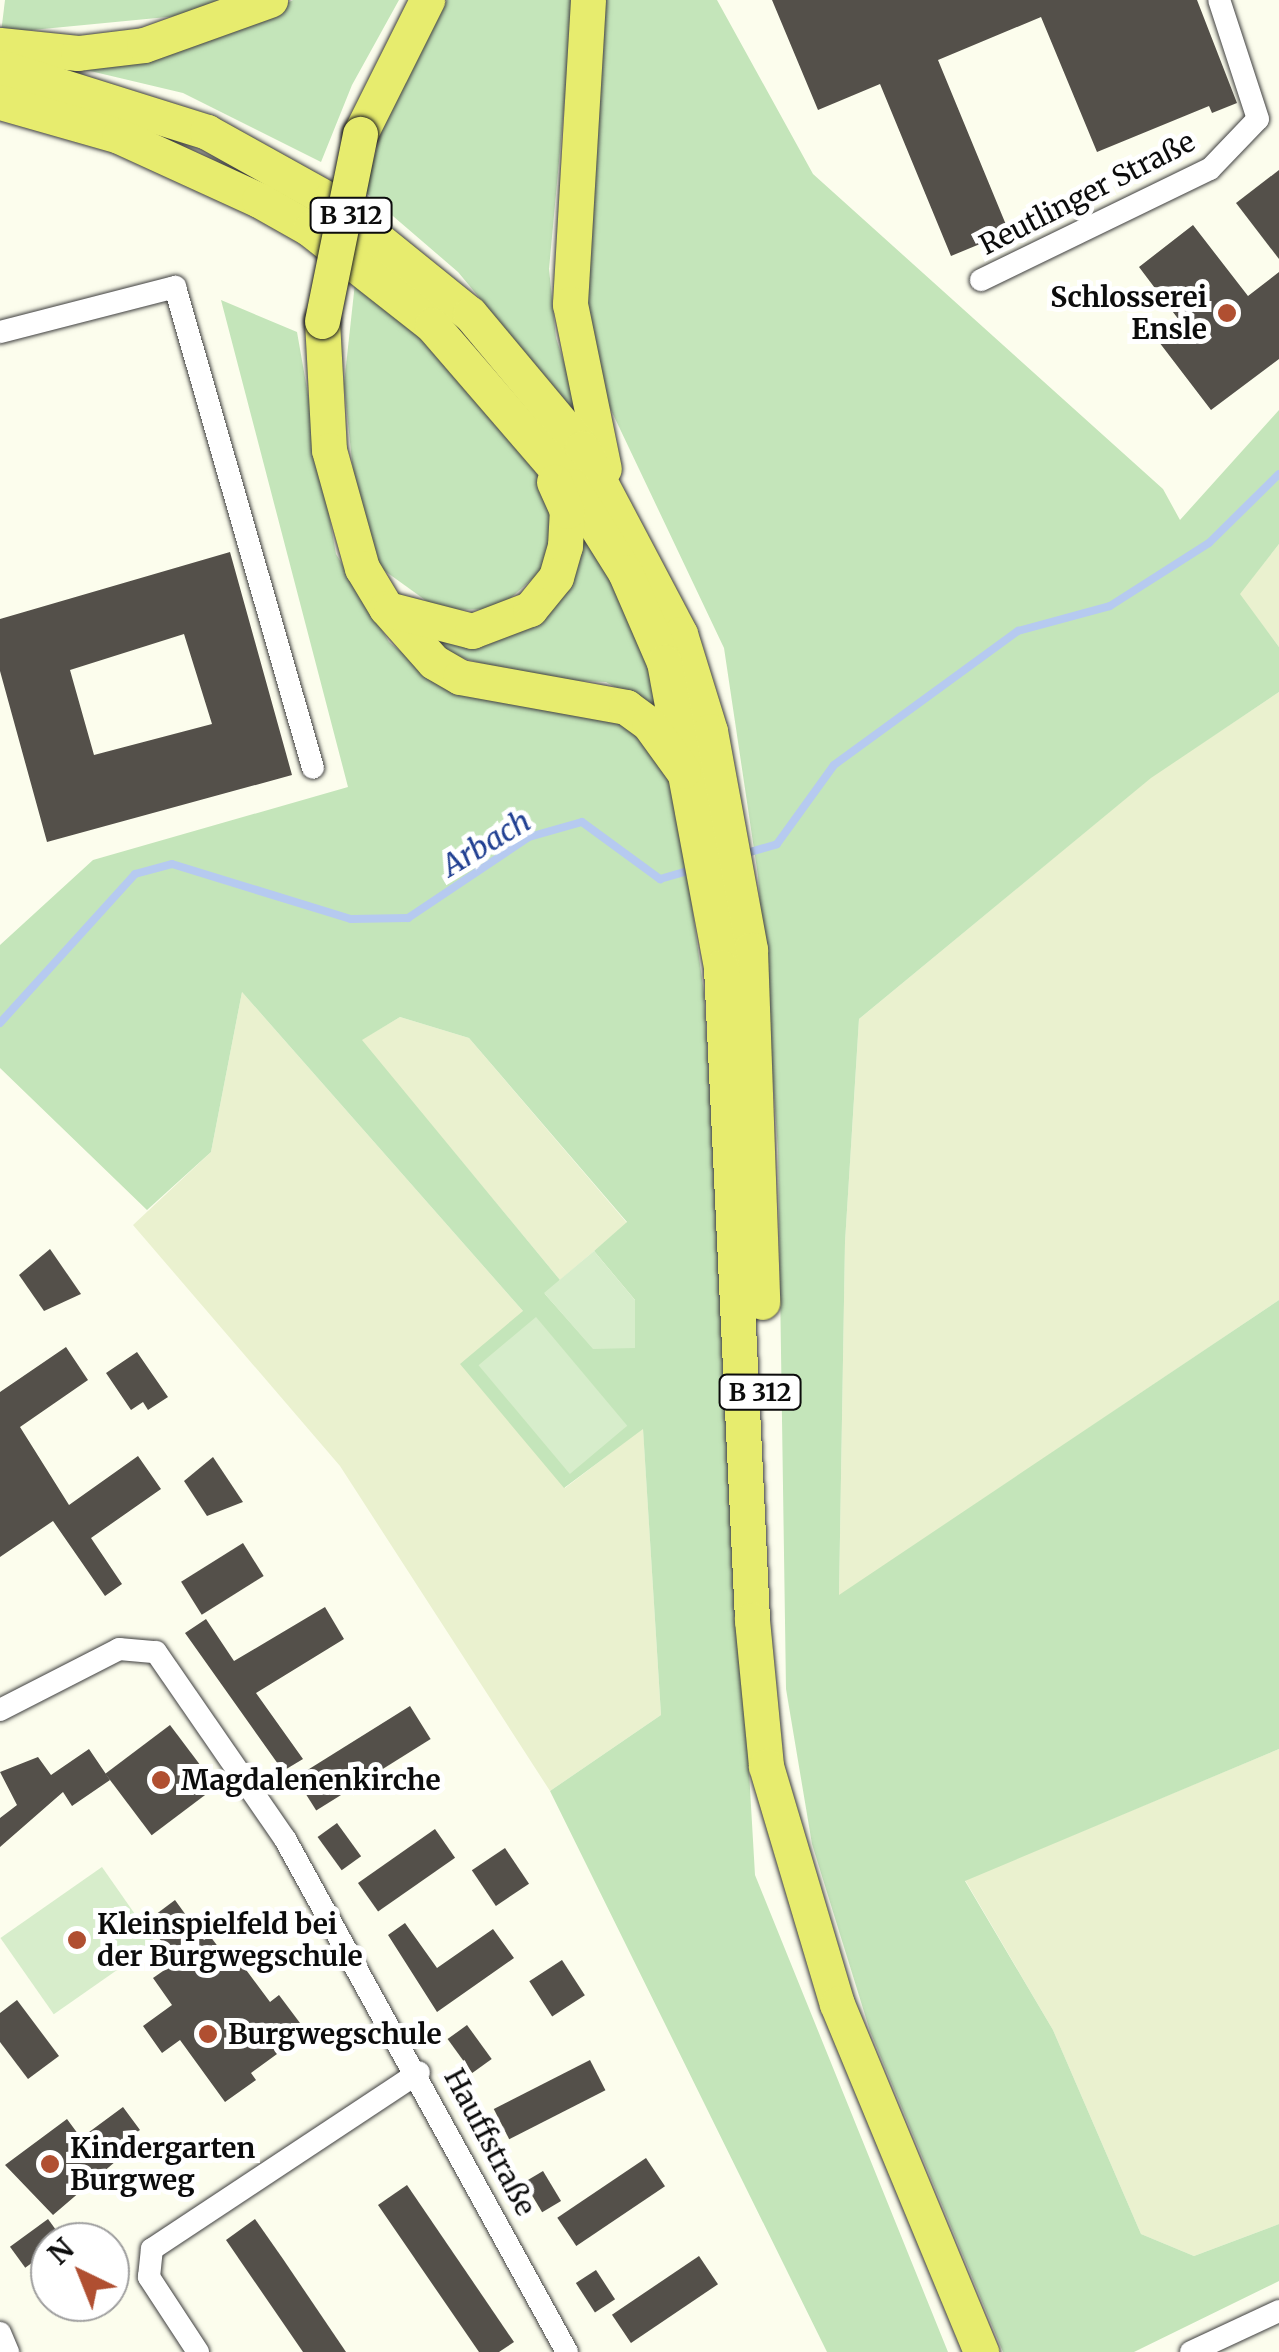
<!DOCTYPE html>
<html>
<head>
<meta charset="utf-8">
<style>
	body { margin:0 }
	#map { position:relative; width:1279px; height:2352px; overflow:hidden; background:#fcfded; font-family:Merriweather,serif }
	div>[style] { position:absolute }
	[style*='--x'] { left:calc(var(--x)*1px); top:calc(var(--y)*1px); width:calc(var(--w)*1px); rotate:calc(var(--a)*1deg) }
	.farmland>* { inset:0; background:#eaf1cf }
	.green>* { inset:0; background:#c4e5ba }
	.pitch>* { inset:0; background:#d7edcb; transform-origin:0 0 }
	.stream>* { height:8px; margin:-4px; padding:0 4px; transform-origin:4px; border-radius:4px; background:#b6caf0 }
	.building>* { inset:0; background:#54504a; transform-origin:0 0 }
	.roads { filter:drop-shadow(0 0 2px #3f3f3f) drop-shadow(0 0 2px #3f3f3f) }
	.street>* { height:22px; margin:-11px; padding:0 11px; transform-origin:11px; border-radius:11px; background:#fff }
	.primary>* { height:35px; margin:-17.5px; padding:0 17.5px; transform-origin:17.5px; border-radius:17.5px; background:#e7ec6e }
	.bridges { filter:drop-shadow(0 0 2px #1d1d1d) drop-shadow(0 0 2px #1d1d1d) }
	.primary-bridge>* { height:35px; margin:-17.5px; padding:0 17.5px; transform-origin:17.5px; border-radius:17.5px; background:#e7ec6e }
	.dots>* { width:28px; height:28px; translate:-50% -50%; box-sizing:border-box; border:5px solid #fff; border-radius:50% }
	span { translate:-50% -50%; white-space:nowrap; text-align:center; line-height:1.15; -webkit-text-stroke:10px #fff; paint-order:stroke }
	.shield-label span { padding:2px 8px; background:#fff; border:2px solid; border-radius:8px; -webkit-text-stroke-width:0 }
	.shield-label { font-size:25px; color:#0c0c0c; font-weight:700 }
	.street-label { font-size:28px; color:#0c0c0c }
	.poi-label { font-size:28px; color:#0c0c0c; font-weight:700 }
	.right { translate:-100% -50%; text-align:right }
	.left { translate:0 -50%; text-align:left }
	.water-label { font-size:30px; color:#214092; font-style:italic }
	.north { position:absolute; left:30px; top:2222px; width:100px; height:100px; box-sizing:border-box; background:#fff; border:2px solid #9e9e9e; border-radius:50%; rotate:317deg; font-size:28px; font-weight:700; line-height:40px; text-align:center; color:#0c0c0c }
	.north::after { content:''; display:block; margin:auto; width:35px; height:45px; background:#b04f31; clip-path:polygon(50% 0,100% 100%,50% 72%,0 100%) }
</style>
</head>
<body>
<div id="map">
	<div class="farmland">
		<div style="clip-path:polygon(1279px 544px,1279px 647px,1239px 594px)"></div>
		<div style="clip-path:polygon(1279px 692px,1279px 1300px,839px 1596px,845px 1242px,859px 1019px,1154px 775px)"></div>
		<div style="clip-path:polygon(242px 992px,523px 1311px,565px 1488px,643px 1428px,661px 1715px,550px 1791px,340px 1466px,133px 1225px,211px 1152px)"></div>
		<div style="clip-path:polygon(400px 1017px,469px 1038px,627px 1223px,560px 1280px,361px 1040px)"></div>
		<div style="clip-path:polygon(1279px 1749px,1279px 2224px,1194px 2256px,1141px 2234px,1053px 2030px,965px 1880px)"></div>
	</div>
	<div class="green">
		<div style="clip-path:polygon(5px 0,224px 0,188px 15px,1px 33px)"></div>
		<div style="clip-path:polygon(293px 0,399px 0,352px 85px,321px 162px,183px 93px,86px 70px,238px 29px)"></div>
		<div style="clip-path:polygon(447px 0,574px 0,549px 269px,556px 338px,578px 405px,572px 409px,458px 272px,365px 192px,382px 130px)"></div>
		<div style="clip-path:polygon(602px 0,717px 0,813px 174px,1163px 489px,1180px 520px,1279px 410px,1279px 544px,1240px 594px,1279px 647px,1279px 692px,1151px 778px,859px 1019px,845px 1242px,839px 1595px,1279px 1300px,1279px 1749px,965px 1881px,1053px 2030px,1141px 2234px,1194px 2256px,1279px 2224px,1279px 2281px,1134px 2352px,1003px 2352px,870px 2031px,812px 1844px,786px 1689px,778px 1149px,758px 876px,724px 648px,592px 370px,579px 273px,600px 106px)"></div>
		<div style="clip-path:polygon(355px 283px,421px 336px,534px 468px,553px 509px,553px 541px,539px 573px,498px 609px,439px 610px,378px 566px,355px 490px,344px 384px)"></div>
		<div style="clip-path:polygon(evenodd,221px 300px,297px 332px,336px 554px,389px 642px,447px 689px,623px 718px,675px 783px,704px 993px,755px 1875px,948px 2352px,827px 2352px,550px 1791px,661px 1715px,643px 1429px,564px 1488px,460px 1364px,523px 1311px,242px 992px,211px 1152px,147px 1210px,0 1068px,0 945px,93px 860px,348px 787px,221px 300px,400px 1017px,469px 1038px,627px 1222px,594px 1251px,635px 1300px,593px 1348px,545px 1294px,560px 1280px,362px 1040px,400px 1017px)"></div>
		<div style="clip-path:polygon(576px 522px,633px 619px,665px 705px,657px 711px,606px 682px,538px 679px,445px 653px,427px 632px,501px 636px)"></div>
	</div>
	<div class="pitch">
		<div style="clip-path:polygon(594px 1251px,635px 1300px,635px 1348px,593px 1349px,544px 1293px)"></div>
		<div style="left:536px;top:1317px;width:142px;height:75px;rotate:50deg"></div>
		<div style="left:102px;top:1867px;width:93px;height:124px;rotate:55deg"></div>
	</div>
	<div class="stream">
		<div style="--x:743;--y:854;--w:35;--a:-16"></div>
		<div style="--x:777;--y:844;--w:97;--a:-54.2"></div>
		<div style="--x:834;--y:765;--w:228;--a:-36.1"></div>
		<div style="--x:1018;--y:631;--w:95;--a:-15.2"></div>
		<div style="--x:1110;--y:606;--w:117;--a:-32.5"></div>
		<div style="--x:1209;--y:543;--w:98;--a:-44.6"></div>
		<div style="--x:0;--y:1023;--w:201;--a:-47.8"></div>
		<div style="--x:135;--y:874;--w:38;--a:-15"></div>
		<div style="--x:172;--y:864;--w:187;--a:17.1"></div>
		<div style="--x:351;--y:919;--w:57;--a:-1"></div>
		<div style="--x:408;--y:918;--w:146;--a:-33.8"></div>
		<div style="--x:529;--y:837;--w:55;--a:-15.8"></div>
		<div style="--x:582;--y:822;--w:97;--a:36.2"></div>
		<div style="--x:660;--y:879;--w:32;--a:-16"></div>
	</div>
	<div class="building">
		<div style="clip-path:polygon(772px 0,1197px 0,1237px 103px,1212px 113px,1209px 106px,1097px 152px,1041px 17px,938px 60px,1009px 232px,951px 256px,880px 84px,818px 110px)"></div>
		<div style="clip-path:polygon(1279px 170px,1279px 259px,1236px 203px)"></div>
		<div style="clip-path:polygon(1193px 225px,1248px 296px,1279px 272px,1279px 359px,1211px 410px,1159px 342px,1182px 324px,1139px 267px)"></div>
		<div style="clip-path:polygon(evenodd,230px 552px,292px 775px,47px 842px,0 671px,0 619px,230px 552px,184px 634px,212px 724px,94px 755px,70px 670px,184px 634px)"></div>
		<div style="clip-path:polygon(50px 1249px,81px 1294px,44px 1311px,19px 1275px)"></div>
		<div style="clip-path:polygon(66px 1347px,88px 1380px,20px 1427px,69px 1505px,138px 1456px,161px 1489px,91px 1538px,122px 1584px,105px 1596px,53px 1521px,0 1557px,0 1392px)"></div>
		<div style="clip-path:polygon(137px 1352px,168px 1397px,148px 1410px,143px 1402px,131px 1410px,106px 1373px)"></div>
		<div style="clip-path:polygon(213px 1457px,243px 1502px,207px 1516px,184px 1481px)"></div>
		<div style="left:243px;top:1543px;width:39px;height:73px;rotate:58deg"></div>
		<div style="clip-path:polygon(325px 1607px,344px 1639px,256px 1693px,303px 1759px,283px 1771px,185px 1633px,206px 1619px,234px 1661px)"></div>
		<div style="left:410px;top:1706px;width:39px;height:135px;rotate:58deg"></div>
		<div style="left:170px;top:1725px;width:77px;height:81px;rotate:53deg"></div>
		<div style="clip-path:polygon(89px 1749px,110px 1780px,72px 1806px,63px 1792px,0 1847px,0 1818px,17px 1805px,0 1772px,38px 1757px,51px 1775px)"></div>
		<div style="left:337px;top:1823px;width:41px;height:24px;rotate:54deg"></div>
		<div style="left:435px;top:1829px;width:35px;height:94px;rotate:55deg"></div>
		<div style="left:505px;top:1848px;width:43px;height:40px;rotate:56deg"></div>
		<div style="clip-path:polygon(175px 1900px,204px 1940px,210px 1936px,231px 1964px,238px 1959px,270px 2002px,279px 1995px,300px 2023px,271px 2044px,277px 2054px,251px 2073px,256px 2080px,225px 2102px,180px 2040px,162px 2053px,143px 2026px,172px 2005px,153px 1978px,176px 1962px,147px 1921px)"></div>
		<div style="clip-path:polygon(405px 1923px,437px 1968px,493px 1929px,514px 1958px,437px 2012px,388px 1935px)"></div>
		<div style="left:562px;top:1960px;width:42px;height:39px;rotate:57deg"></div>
		<div style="clip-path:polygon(17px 2000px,59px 2056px,28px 2079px,0 2042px,0 2013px)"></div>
		<div style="left:467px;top:2025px;width:42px;height:24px;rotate:54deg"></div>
		<div style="left:590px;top:2060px;width:34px;height:108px;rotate:63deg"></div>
		<div style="clip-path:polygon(123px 2107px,140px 2130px,124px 2141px,130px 2149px,53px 2215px,5px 2165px,67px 2119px,81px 2138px)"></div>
		<div style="left:646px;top:2158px;width:34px;height:107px;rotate:56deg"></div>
		<div style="left:543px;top:2171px;width:35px;height:22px;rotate:59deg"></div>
		<div style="clip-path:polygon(407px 2185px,514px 2342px,499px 2352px,479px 2352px,378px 2205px)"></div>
		<div style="left:48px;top:2219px;width:26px;height:47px;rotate:54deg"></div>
		<div style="clip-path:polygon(255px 2219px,283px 2259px,346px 2352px,303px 2352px,226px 2240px)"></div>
		<div style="left:699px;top:2256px;width:34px;height:105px;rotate:56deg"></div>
		<div style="left:596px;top:2270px;width:35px;height:24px;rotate:57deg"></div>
	</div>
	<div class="roads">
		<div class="street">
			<div style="--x:981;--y:280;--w:254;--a:-25.9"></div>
			<div style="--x:1210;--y:169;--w:69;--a:-46.2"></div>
			<div style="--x:1258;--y:119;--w:125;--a:-108.1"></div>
			<div style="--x:0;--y:332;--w:181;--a:-14.4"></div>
			<div style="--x:175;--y:287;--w:500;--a:73.99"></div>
			<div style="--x:0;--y:1710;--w:134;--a:-27.1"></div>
			<div style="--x:119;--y:1649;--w:37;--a:5"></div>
			<div style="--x:156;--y:1652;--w:227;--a:55.4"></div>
			<div style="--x:285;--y:1839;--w:585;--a:61.2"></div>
			<div style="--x:0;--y:2333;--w:21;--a:67"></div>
			<div style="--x:198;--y:2352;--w:90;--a:-123.2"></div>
			<div style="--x:149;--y:2277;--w:28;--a:-84"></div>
			<div style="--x:152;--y:2249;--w:320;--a:-33.5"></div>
			<div style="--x:1191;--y:2352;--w:97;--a:-25"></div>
		</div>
		<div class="primary">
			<div style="--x:588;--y:0;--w:305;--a:93.4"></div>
			<div style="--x:570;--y:304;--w:168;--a:78.4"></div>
			<div style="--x:0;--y:45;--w:78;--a:5.9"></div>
			<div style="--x:78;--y:53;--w:66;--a:-6.9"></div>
			<div style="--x:144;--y:45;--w:134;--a:-19.7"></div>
			<div style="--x:0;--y:67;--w:217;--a:17.4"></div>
			<div style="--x:207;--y:132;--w:140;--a:29.1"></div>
			<div style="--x:329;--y:200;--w:181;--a:39"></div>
			<div style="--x:470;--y:314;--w:175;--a:50.1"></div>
			<div style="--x:582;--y:448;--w:210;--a:62.2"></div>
			<div style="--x:680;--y:634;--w:102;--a:72.8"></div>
			<div style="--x:710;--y:731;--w:223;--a:79.6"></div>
			<div style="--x:750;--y:950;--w:352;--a:88"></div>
			<div style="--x:0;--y:102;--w:124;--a:15.9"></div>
			<div style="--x:119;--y:136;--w:154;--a:24.6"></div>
			<div style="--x:259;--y:200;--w:59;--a:29.6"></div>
			<div style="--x:310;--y:229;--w:155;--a:38.2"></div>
			<div style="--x:432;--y:325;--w:213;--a:49.2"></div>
			<div style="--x:571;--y:486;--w:102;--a:57.9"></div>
			<div style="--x:625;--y:572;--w:98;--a:66.6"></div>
			<div style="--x:664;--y:662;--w:310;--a:79.4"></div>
			<div style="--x:721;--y:967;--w:654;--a:87.28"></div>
			<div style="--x:752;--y:1620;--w:147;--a:84.5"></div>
			<div style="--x:766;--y:1766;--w:248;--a:73.4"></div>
			<div style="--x:837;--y:2004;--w:377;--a:67.5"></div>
			<div style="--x:360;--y:134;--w:150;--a:-63.4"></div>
			<div style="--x:322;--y:321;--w:129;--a:86.9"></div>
			<div style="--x:329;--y:450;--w:123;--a:74.4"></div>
			<div style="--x:362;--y:568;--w:47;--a:59"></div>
			<div style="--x:386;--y:608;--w:72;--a:48.4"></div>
			<div style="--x:434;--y:662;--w:30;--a:30"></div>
			<div style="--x:460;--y:677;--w:169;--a:10.2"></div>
			<div style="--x:626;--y:707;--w:29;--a:36"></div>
			<div style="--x:649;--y:724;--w:58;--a:54.1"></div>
			<div style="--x:391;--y:610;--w:84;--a:14.5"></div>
			<div style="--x:472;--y:631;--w:62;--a:-20.8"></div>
			<div style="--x:530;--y:609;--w:41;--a:-50.9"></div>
			<div style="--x:556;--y:577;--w:32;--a:-74"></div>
			<div style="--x:565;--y:546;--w:35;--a:-87"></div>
			<div style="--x:567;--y:511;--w:32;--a:-114"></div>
		</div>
	</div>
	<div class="bridges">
		<div class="primary-bridge">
			<div style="--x:322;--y:321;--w:191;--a:-78.5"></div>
		</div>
	</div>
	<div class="dots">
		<div style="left:1227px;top:313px;background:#b04f31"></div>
		<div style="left:161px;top:1780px;background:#b04f31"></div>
		<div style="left:77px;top:1940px;background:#b04f31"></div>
		<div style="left:208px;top:2034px;background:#b04f31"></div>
		<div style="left:50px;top:2164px;background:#b04f31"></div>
	</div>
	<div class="shield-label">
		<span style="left:351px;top:215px">B 312</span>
		<span style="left:760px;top:1392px">B 312</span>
	</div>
	<div class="street-label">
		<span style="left:1087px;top:193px;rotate:-27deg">Reutlinger Straße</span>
		<span style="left:490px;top:2142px;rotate:62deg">Hauffstraße</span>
	</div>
	<div class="poi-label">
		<span class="right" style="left:1207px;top:313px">Schlosserei<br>Ensle</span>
		<span class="left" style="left:181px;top:1780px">Magdalenenkirche</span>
		<span class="left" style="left:97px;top:1940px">Kleinspielfeld bei<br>der Burgwegschule</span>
		<span class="left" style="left:228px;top:2034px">Burgwegschule</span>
		<span class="left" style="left:70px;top:2164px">Kindergarten<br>Burgweg</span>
	</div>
	<div class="water-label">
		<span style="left:486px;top:843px;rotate:-31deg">Arbach</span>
	</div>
	<div class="north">N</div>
</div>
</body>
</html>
